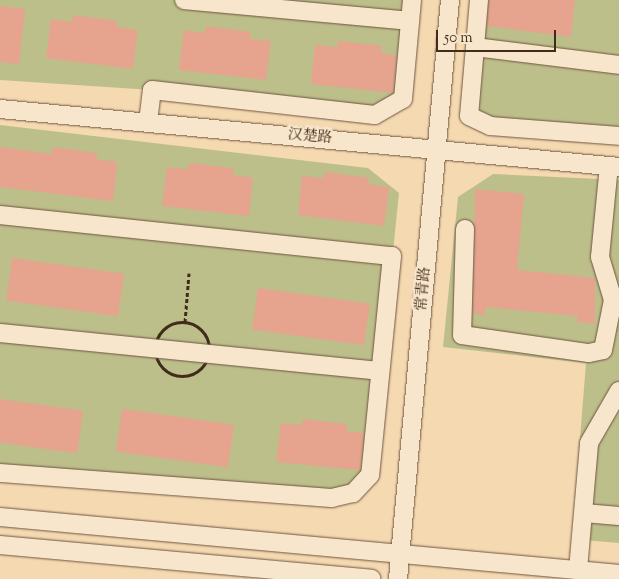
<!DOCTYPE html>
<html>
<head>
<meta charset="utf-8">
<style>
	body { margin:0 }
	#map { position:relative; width:619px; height:579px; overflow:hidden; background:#f5d9b0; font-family:"Sorts Mill Goudy","Noto Serif SC",serif }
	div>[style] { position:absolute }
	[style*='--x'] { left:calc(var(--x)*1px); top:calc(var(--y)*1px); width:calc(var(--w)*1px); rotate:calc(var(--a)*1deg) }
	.green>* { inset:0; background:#bdbf8a }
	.building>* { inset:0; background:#e6a38d; transform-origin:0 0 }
	.path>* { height:3px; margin-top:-1.5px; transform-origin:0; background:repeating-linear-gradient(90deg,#412b1a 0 4px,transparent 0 6.5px) }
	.path>.ring { margin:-1.5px; padding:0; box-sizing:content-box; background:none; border:3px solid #412b1a; border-radius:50% }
	.roads { filter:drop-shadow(0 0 1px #6e5640) drop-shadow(0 0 1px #6e5640) }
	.minor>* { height:18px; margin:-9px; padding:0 9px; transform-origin:9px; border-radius:9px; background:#f8e6cc }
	span { translate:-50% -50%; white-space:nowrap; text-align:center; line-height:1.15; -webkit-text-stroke:4.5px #f8e6cc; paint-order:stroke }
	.street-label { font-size:15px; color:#412b1a }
	.scale { position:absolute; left:436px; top:30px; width:120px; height:22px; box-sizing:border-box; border:2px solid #412b1a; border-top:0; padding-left:6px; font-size:15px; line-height:18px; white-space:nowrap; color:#412b1a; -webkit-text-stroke:4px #f8e6cc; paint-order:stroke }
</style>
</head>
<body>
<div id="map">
	<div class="green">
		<div style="clip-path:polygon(0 0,412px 0,403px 99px,375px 115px,152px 90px,0 80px)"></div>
		<div style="clip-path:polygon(480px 0,619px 0,619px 136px,469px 116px)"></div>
		<div style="clip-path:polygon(0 125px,368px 168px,399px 193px,370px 475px,353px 493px,0 473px)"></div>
		<div style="clip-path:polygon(493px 174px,619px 180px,619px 543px,572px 539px,586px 363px,443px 347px,458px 197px)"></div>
	</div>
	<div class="building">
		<div style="clip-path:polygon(489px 0,575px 0,571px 37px,487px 26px)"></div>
		<div style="clip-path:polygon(0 6px,25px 9px,19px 64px,0 62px)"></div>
		<div style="clip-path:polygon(73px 15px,117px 21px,117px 27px,138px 30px,133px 69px,46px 58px,51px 19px,72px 22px)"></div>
		<div style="clip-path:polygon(206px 26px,250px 32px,250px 39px,271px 41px,266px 80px,179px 70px,184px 30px,205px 33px)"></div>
		<div style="clip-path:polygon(338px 41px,382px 46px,381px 53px,396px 55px,393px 93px,311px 84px,315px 45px,337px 47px)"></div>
		<div style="clip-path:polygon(0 147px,52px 154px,53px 147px,97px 153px,96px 159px,117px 162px,113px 201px,0 187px)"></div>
		<div style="clip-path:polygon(189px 163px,233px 168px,233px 175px,253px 178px,249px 216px,162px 206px,167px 167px,188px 169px)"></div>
		<div style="clip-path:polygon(325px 172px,369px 178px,368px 184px,389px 187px,384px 226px,298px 215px,302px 176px,324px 178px)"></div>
		<div style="clip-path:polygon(475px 189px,524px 194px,517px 270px,595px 278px,595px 324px,577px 322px,578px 316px,486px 307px,485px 315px,473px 313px)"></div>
		<div style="left:12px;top:258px;width:113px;height:43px;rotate:8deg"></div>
		<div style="left:258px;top:288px;width:113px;height:42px;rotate:8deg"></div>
		<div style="left:0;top:399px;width:84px;height:43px;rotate:8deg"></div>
		<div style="left:122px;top:409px;width:113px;height:43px;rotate:8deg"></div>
		<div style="clip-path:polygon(303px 419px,347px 424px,347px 431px,364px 433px,360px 470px,276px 462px,281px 423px,302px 425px)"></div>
	</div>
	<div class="path">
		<div style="--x:185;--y:322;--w:49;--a:-85.3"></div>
		<div class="ring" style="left:155px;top:322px;width:51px;height:51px"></div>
	</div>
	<div class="roads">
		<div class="minor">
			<div style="--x:184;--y:0;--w:227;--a:5.3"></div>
			<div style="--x:479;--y:0;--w:116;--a:94.9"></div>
			<div style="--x:469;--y:116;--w:23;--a:25"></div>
			<div style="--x:490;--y:126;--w:129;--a:4.4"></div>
			<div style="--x:475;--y:47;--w:145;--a:7.1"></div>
			<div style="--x:0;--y:109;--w:622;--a:5.35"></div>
			<div style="--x:148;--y:122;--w:32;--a:-83"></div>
			<div style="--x:152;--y:90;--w:224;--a:6.4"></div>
			<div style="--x:375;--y:115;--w:32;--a:-30"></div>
			<div style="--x:403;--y:99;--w:99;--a:-84.8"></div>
			<div style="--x:0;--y:215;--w:394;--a:6"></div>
			<div style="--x:392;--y:256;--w:220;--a:95.7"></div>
			<div style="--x:370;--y:475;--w:25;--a:133"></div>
			<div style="--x:353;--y:493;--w:22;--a:167"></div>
			<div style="--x:332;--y:498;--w:333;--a:-175.7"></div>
			<div style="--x:465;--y:229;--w:106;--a:91.6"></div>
			<div style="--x:462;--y:335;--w:128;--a:8.1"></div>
			<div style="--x:589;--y:353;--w:14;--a:-12"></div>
			<div style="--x:603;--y:350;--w:51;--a:-78.7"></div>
			<div style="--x:613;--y:300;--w:45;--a:-106.8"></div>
			<div style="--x:600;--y:257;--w:91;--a:-84.4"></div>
			<div style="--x:0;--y:333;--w:382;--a:5.7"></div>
			<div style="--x:584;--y:513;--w:35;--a:5"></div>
			<div style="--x:0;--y:517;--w:622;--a:5.26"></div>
			<div style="--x:0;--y:545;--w:373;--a:5.2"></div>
			<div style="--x:578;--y:570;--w:127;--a:-85"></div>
			<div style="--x:589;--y:443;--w:60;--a:-60"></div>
			<div style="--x:398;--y:579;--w:581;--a:-84.87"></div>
		</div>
	</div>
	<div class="street-label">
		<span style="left:310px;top:137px;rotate:5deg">汉楚路</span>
		<span style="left:424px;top:289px;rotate:-85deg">常青路</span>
	</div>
	<div class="scale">50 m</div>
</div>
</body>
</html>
